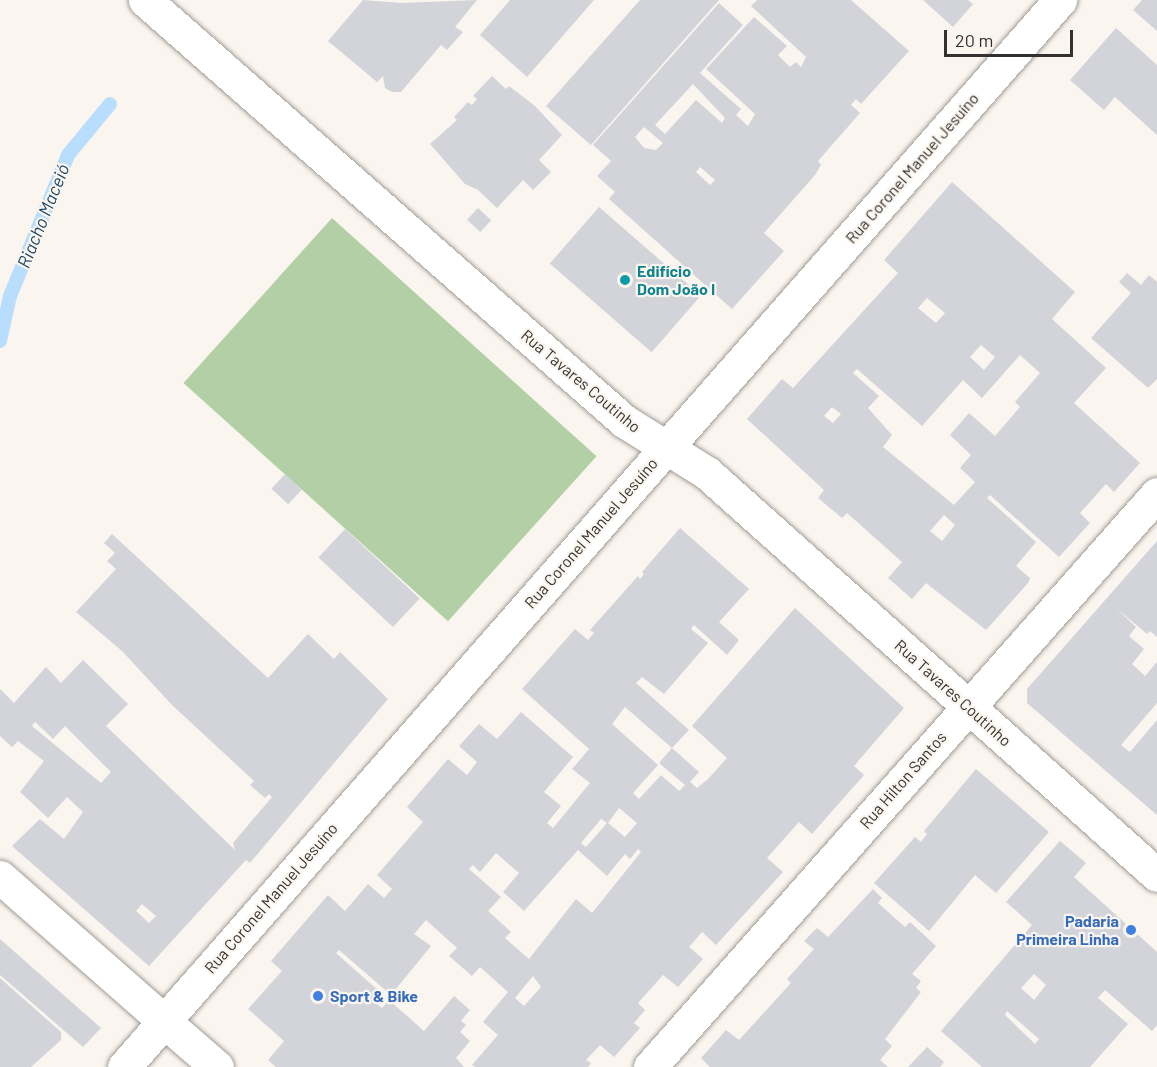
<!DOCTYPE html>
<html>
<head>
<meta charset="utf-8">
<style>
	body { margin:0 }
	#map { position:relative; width:1157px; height:1067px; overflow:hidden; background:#fbf5ef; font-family:Barlow,sans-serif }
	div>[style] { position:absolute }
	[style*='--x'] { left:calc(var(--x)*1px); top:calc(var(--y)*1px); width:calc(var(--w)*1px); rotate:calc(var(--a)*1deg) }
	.green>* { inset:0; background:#b3cfa5; transform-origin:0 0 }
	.stream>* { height:14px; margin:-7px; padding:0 7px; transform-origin:7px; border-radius:7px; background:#b9ddfc }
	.building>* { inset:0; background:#d3d3da; transform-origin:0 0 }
	.roads { filter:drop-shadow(0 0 2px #a29c97) drop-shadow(0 0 2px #a29c97) }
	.street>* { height:33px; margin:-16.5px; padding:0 16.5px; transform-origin:16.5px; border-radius:16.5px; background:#fff }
	.secondary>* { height:33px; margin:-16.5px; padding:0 16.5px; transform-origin:16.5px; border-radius:16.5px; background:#fff }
	.dots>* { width:16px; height:16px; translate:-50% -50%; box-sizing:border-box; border:3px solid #fbf5ef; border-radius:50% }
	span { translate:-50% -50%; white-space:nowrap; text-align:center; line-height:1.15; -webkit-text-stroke:4.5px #fbf5ef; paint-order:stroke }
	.street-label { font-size:16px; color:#33312f }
	.culture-label { font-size:16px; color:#0d838f; font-weight:700 }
	.left { translate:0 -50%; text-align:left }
	.shop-label { font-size:16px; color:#366cbe; font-weight:700 }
	.right { translate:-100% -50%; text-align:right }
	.water-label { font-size:18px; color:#1a4768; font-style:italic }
	.scale { position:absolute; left:944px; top:30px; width:129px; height:27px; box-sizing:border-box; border:3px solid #33312f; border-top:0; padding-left:8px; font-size:18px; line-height:21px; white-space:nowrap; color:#33312f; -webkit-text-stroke:4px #fbf5ef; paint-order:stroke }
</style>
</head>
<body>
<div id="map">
	<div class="green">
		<div style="left:332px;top:218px;width:356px;height:222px;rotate:42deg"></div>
	</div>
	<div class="stream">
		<div style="--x:0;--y:341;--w:46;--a:-77.5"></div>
		<div style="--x:10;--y:296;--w:152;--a:-67.6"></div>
		<div style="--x:68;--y:155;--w:66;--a:-50.5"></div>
	</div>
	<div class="building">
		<div style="clip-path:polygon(363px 0,401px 3px,477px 0,455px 27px,463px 32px,447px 50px,441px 45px,401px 92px,392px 92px,385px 88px,383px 76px,377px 82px,328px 41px)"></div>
		<div style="clip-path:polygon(510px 0,594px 0,527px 77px,480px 35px)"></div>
		<div style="clip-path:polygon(640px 0,719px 0,591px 145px,546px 106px)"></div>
		<div style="clip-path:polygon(evenodd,757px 0,851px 0,909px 51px,861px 104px,856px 99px,851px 105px,860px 113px,818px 161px,821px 165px,815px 175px,764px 233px,784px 251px,732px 309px,609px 199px,615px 192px,597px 176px,611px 161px,593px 145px,719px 3px,743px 25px,700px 73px,741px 109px,736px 115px,748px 126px,755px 114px,706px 69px,754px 17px,787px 46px,778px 55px,790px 67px,796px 62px,801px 67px,806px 57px,751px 6px,757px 0,693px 84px,725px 118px,722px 123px,696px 100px,665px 134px,655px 125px,693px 84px,757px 0,644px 127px,663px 143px,656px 150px,644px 148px,635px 137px,644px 127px,757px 0,700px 167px,715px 180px,710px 185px,696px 172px,700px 167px)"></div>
		<div style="clip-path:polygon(923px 0,968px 0,973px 4px,953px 27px)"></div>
		<div style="clip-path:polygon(1142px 0,1157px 0,1157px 31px,1133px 10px)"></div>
		<div style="clip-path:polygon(1116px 28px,1157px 65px,1157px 135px,1115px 97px,1104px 110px,1070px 80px)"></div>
		<div style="clip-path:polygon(492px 76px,506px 89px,509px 86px,535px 106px,562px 135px,539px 160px,551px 172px,533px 190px,523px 180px,497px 208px,478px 190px,465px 184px,430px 144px,457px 120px,454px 117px,468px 102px,472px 105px,477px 99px,473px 96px)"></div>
		<div style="clip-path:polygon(evenodd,952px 182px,1075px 292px,1052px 319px,1106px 368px,1074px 403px,1140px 463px,1114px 492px,1106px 484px,1080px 513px,1090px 523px,1059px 557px,990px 495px,987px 498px,1036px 542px,1016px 566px,1030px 578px,1028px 583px,986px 630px,926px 583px,912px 599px,888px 578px,902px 562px,847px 513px,842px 518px,818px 498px,824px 490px,747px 419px,782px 379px,793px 388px,898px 273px,884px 260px,952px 182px,927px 298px,945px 313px,936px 323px,918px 308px,927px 298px,952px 182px,981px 345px,995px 357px,984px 370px,970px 357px,981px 345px,952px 182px,1020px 355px,1040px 373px,1015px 402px,1020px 407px,995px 436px,969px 413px,950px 435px,971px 455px,960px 468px,975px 482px,954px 505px,883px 447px,892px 435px,868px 408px,879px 396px,853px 373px,857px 369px,922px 426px,963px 380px,982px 398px,1020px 355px,952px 182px,832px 407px,841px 414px,833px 423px,824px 416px,832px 407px,952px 182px,944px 515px,955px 525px,942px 541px,930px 531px,944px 515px)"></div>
		<div style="left:599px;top:207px;width:135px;height:75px;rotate:41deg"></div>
		<div style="left:478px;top:208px;width:18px;height:16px;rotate:43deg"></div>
		<div style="clip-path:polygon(1127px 273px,1141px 285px,1149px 275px,1157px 282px,1157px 379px,1148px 388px,1091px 338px,1131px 293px,1119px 282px)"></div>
		<div style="left:285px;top:474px;width:23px;height:20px;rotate:43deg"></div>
		<div style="clip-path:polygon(evenodd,680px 528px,749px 589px,719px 622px,739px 640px,727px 655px,694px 625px,691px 629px,708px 643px,664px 694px,642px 677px,636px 683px,689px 730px,672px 748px,625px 707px,612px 724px,658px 765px,633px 793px,639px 799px,661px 775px,679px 791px,685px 785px,659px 763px,672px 748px,699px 772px,690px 782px,697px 788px,708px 779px,727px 758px,692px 726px,795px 608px,904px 708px,854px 766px,864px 775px,812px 834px,799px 822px,767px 858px,783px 872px,716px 945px,702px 932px,689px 947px,703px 959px,678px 987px,663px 975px,638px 1003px,645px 1010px,634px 1023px,640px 1028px,614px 1057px,600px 1045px,586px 1060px,591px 1063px,588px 1067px,475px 1067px,472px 1065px,498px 1035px,483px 1022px,508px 992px,480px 967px,472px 976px,449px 956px,457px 948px,426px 920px,414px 934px,431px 946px,391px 995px,339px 950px,336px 953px,380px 992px,373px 1001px,382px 1008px,389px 1000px,424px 1031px,454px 996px,470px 1010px,461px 1021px,466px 1025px,460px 1032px,470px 1041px,456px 1058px,464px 1067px,276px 1067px,268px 1060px,284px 1041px,248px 1009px,282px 971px,271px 961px,328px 895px,345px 911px,368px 884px,384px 898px,392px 889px,377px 875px,423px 822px,407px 807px,448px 759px,467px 775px,477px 762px,459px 746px,479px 724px,497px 739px,521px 712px,573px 757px,544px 792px,561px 806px,547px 823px,553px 828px,590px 783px,572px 769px,589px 749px,522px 689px,575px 629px,588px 640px,594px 633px,590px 630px,638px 576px,640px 579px,644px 574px,642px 572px,680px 528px,619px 808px,637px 823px,625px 837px,608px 823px,619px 808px,680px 528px,601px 819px,607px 823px,586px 847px,581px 843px,601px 819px,680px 528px,638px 849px,641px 852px,592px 913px,576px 899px,529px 959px,505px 938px,511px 932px,488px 911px,501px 897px,469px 869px,473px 865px,480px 872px,496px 853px,519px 873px,503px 892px,524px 911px,578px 850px,607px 876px,625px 854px,630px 859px,638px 849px,680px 528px,533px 976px,541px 987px,524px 1006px,515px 998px,533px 976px)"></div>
		<div style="left:345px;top:529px;width:102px;height:39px;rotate:43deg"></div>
		<div style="clip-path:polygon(evenodd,112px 534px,268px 678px,308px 634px,334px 659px,340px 652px,388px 699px,250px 863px,246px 860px,149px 966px,12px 846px,40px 819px,64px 839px,83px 812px,67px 797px,48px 818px,20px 792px,44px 761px,18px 741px,12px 747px,0 736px,0 689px,14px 703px,46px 667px,61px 683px,83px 660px,128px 704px,106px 726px,235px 850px,233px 843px,272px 797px,269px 794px,265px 798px,250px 785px,254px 781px,172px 705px,122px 651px,76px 612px,116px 569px,107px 561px,115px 553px,104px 543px,112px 534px,35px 722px,53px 739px,65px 726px,111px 772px,101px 783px,32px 726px,35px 722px,112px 534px,142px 904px,156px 916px,149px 923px,136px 911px,142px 904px)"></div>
		<div style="clip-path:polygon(1157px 541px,1157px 637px,1150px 631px,1147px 634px,1116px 608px,1136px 627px,1129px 636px,1144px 649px,1132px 664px,1145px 676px,1157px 662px,1157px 703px,1121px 745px,1130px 752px,1157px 720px,1157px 815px,1027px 703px,1027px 689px)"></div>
		<div style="clip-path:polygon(976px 769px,1049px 832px,996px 893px,975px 875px,929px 931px,874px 883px,915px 837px,921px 842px,927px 834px,924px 831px)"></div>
		<div style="clip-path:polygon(evenodd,1060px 841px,1086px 863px,1074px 877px,1157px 952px,1157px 1025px,1152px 1031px,1105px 990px,1098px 998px,1128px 1024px,1090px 1067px,982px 1067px,941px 1031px,1032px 925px,1006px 902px,1060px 841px,1034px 974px,1046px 985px,1034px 1000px,1021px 988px,1034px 974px,1060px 841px,1007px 1011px,1039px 1039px,1035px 1044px,1005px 1015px,1007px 1011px)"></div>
		<div style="clip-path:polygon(873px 889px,882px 898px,878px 903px,905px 927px,910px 922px,936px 946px,912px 974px,921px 981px,916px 988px,921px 992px,885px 1039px,892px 1046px,880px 1060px,888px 1067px,710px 1067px,701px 1058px,726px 1030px,739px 1040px,791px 983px,787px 979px,814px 949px,804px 941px,817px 928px,828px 937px)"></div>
		<div style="clip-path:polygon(0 939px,101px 1028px,83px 1047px,0 975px)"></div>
		<div style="clip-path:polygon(0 978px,61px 1032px,61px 1040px,31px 1067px,0 1067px)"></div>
		<div style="clip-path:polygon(927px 1047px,944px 1062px,940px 1067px,908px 1067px)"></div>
	</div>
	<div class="roads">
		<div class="street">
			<div style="--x:666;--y:448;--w:597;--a:-48.67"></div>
			<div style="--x:164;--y:1021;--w:70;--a:41"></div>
			<div style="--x:650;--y:1067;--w:765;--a:-48.5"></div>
		</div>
		<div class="secondary">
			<div style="--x:145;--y:0;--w:638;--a:41.31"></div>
			<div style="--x:624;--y:421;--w:98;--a:32.1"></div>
			<div style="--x:707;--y:473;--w:603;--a:41.78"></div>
			<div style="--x:0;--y:877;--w:218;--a:41.3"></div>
			<div style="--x:124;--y:1067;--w:823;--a:-48.79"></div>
		</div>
	</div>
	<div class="dots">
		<div style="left:625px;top:280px;background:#0f9aa8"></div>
		<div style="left:1131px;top:930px;background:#3f7fe0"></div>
		<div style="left:318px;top:996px;background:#3f7fe0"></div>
	</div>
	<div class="street-label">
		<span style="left:912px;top:168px;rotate:-49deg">Rua Coronel Manuel Jesuíno</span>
		<span style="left:581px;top:381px;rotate:40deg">Rua Tavares Coutinho</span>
		<span style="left:591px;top:533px;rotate:-49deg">Rua Coronel Manuel Jesuíno</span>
		<span style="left:953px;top:693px;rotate:42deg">Rua Tavares Coutinho</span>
		<span style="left:903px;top:780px;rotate:-49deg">Rua Hilton Santos</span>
		<span style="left:271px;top:898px;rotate:-49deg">Rua Coronel Manuel Jesuíno</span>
	</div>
	<div class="culture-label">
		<span class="left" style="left:637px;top:280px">Edifício<br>Dom João I</span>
	</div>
	<div class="shop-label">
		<span class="right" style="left:1119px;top:930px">Padaria<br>Primeira Linha</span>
		<span class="left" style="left:330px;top:996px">Sport &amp; Bike</span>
	</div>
	<div class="water-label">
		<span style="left:43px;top:216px;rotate:-68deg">Riacho Maceió</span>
	</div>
	<div class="scale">20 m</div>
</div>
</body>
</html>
